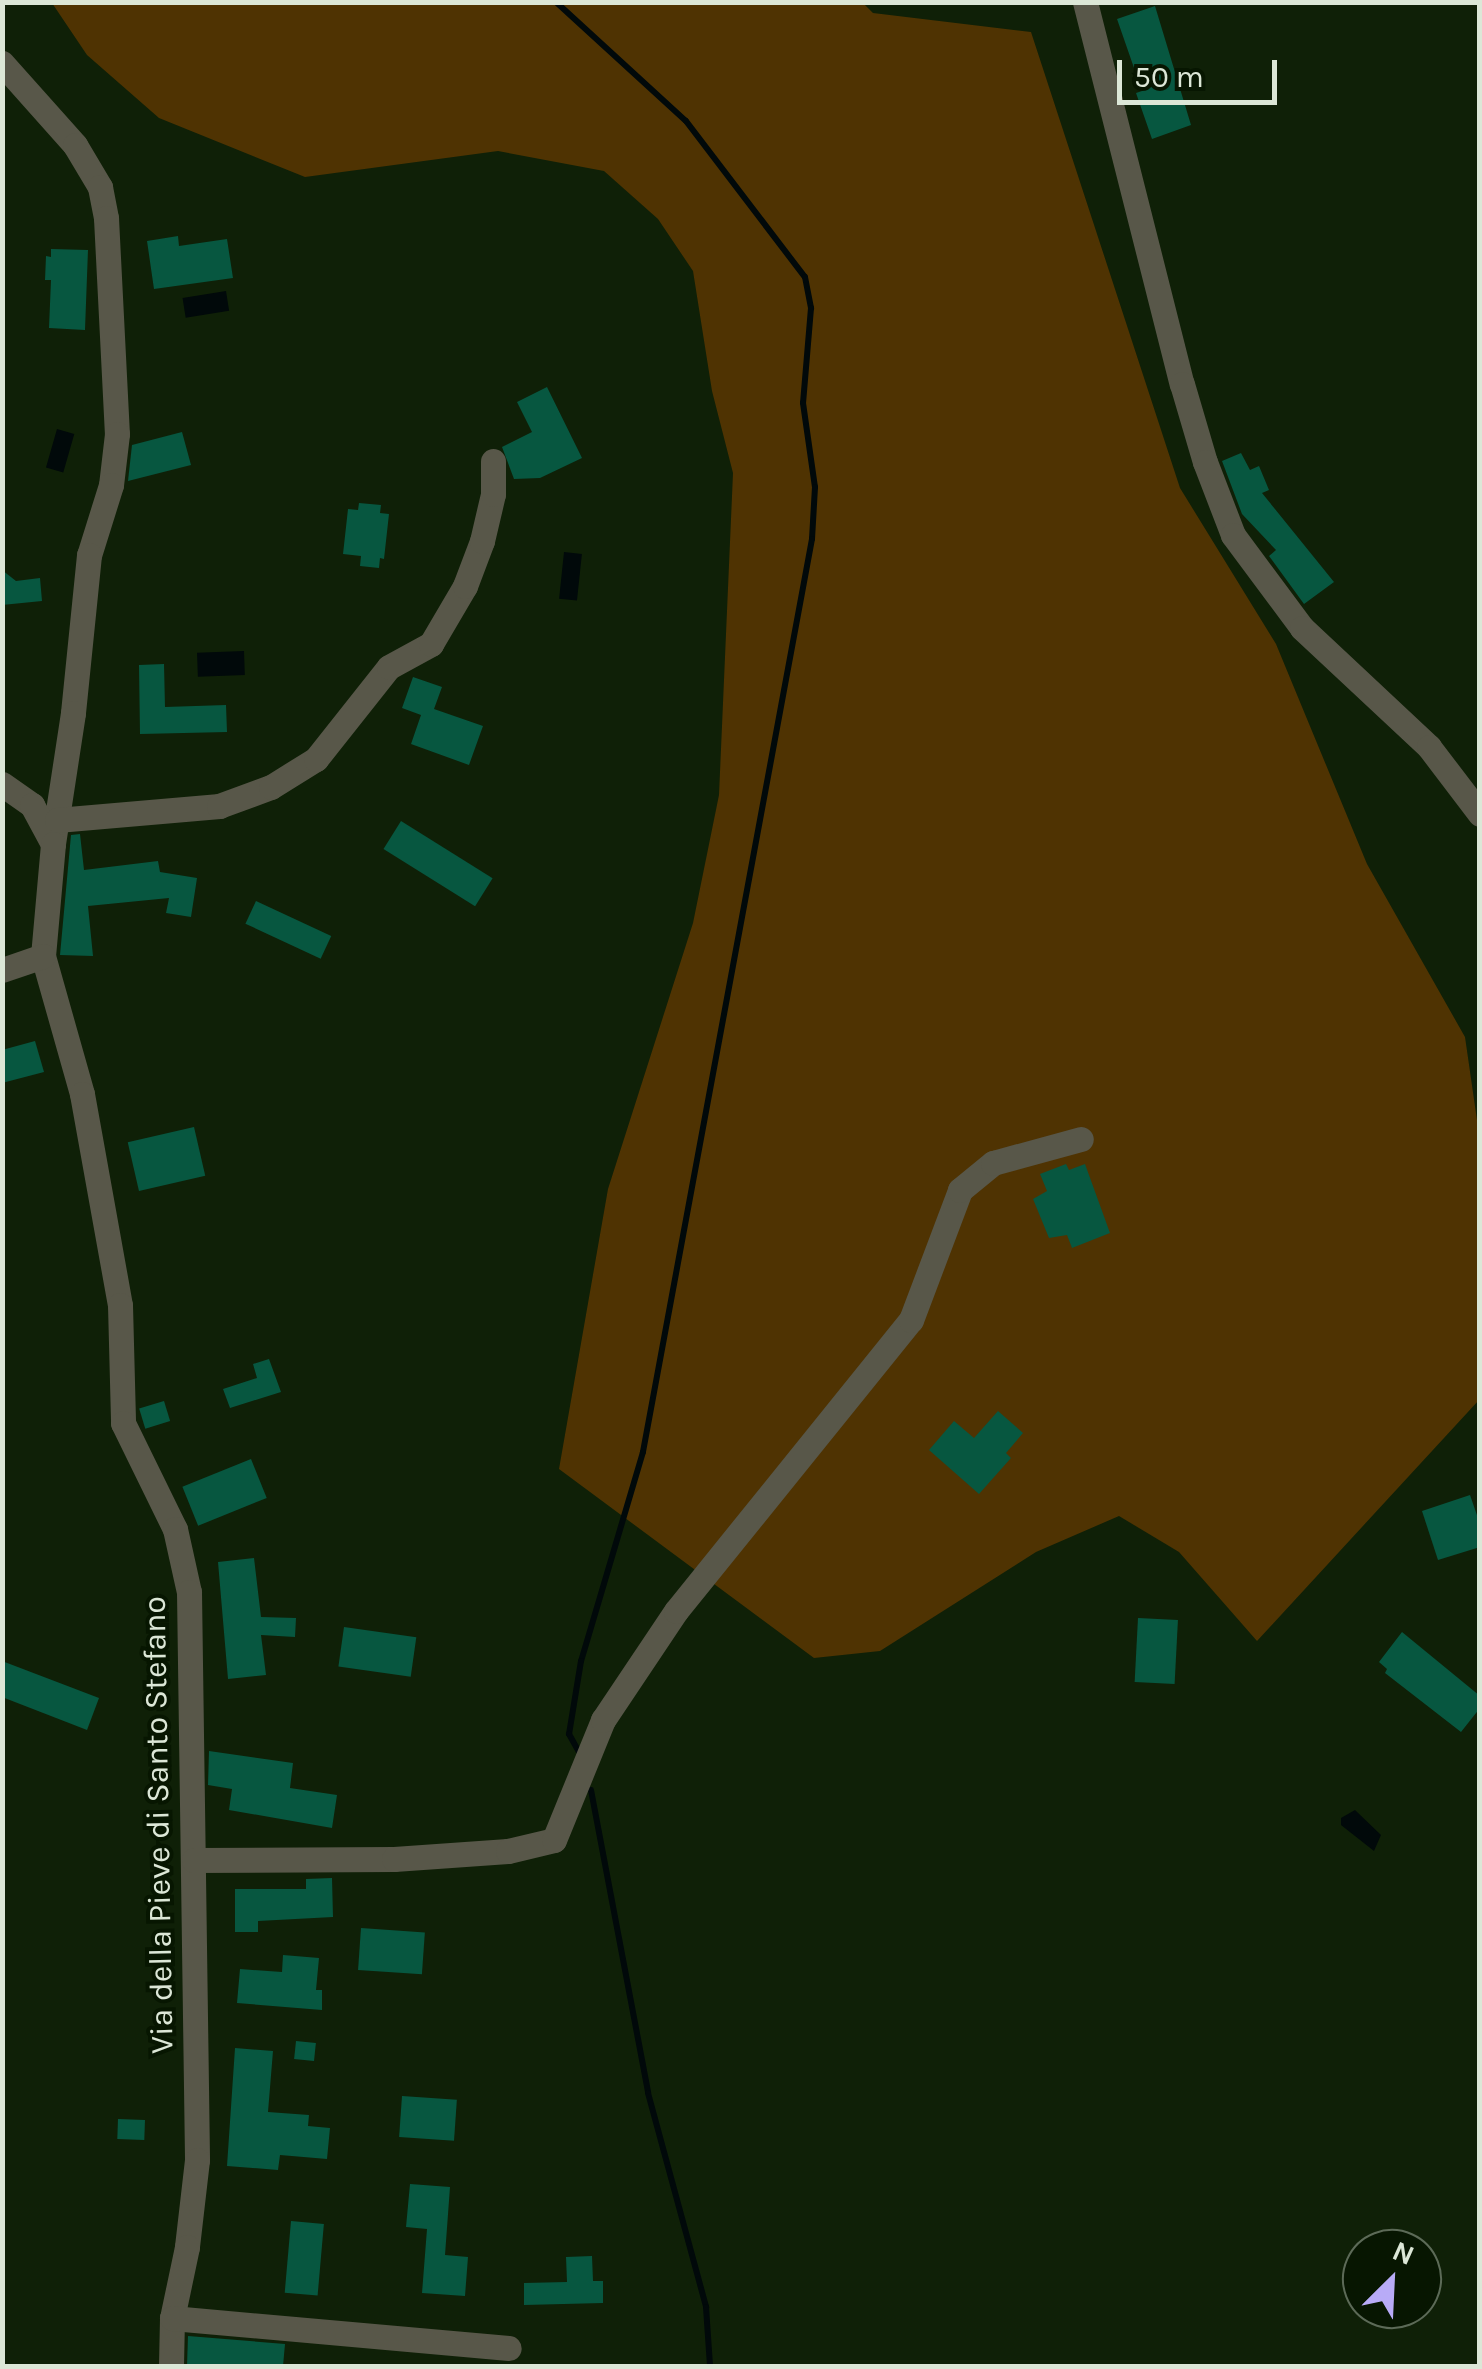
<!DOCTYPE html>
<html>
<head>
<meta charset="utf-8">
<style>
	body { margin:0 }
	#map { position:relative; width:1482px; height:2369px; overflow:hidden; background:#0f2007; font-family:Karla,sans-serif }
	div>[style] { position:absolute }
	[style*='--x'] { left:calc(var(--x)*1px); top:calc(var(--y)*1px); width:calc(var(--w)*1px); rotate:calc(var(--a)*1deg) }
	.green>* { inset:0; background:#4f3302 }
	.water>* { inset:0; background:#01090a; transform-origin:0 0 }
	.stream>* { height:6px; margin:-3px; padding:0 3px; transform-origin:3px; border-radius:3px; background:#01090a }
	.building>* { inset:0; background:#075740; transform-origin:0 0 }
	.minor>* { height:25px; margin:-12.5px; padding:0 12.5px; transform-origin:12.5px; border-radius:12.5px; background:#585749 }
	span { translate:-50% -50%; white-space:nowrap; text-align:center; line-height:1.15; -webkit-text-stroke:8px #071601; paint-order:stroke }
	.street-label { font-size:32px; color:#dce7d7 }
	.frame { position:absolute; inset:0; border:5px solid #dce7d7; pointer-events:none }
	.north { position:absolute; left:1342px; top:2229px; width:100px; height:100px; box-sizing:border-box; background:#071601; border:2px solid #5c6a57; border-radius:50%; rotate:24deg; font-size:28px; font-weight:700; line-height:40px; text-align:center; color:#dce7d7 }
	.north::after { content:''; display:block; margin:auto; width:35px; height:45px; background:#b8abf7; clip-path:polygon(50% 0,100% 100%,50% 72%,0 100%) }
	.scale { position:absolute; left:1117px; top:60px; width:160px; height:45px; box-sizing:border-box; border:5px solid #dce7d7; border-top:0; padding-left:12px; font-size:30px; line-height:35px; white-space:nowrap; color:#dce7d7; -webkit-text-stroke:8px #071601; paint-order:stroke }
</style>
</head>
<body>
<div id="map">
	<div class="green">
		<div style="clip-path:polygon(862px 2px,873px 13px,1031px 32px,1180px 488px,1276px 644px,1367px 864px,1465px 1037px,1479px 1134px,1479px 1400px,1257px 1641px,1179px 1552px,1119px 1516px,1036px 1552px,880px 1651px,814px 1658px,559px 1469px,608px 1189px,693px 923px,719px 795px,733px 473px,712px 391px,693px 271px,658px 219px,604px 171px,498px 151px,305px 177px,159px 118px,87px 55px,52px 3px)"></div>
	</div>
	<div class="water">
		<div style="left:226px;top:291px;width:20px;height:44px;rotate:81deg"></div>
		<div style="left:57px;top:429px;width:18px;height:40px;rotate:16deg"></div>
		<div style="left:564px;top:552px;width:18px;height:47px;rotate:6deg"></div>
		<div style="left:244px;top:651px;width:24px;height:47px;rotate:88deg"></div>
		<div style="clip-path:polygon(1355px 1810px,1381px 1835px,1374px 1851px,1341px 1825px,1341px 1818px)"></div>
	</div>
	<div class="stream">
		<div style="--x:556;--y:2;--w:176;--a:42.5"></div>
		<div style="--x:686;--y:121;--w:196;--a:52.7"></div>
		<div style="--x:805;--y:277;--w:32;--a:79"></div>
		<div style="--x:811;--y:308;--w:95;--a:94.8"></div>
		<div style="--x:803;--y:403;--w:85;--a:81.9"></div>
		<div style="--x:815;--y:487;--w:52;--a:93.3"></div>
		<div style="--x:812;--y:539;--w:929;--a:100.49"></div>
		<div style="--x:643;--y:1452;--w:218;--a:106.5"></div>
		<div style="--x:581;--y:1661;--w:74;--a:99.3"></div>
		<div style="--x:569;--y:1734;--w:21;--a:61"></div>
		<div style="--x:591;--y:1790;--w:308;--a:79.3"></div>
		<div style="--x:648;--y:2093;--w:222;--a:74.8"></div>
		<div style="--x:706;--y:2307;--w:59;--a:86.1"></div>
	</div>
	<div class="building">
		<div style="clip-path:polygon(1155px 6px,1191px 125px,1152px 139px,1136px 93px,1142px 91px,1117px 19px)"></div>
		<div style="clip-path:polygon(178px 236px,179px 246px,227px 239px,233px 278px,154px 289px,147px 241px)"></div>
		<div style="clip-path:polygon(51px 249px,88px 250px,85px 330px,49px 328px,51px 280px,45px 280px,46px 256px,51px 257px)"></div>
		<div style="clip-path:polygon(547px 387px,582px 458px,540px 478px,514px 479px,502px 447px,532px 432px,517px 402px)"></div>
		<div style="clip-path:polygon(182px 432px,191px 465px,128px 481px,132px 445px)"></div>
		<div style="clip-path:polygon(1241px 453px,1250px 470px,1259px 466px,1269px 490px,1262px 493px,1334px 582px,1304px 604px,1269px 556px,1276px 550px,1242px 514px,1222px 461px)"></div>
		<div style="clip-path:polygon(359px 503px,381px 505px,380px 513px,389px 514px,384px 559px,380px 558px,379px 568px,360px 566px,361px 556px,343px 554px,348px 509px,358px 510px)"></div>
		<div style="clip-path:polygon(2px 570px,16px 581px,40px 578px,42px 601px,2px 605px)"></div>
		<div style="clip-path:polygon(164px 664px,165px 707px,226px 705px,227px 732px,140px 734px,139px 665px)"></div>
		<div style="clip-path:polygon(413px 677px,442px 687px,434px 709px,483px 726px,469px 765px,411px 744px,421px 715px,402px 708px)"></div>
		<div style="left:401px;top:821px;width:108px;height:33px;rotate:32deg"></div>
		<div style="clip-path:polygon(80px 834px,84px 870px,158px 861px,160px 872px,197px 878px,191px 917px,166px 913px,169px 898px,88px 906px,93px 956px,60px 955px,71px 835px)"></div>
		<div style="left:256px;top:901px;width:83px;height:25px;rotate:25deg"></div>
		<div style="clip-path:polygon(35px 1041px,44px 1072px,2px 1083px,2px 1050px)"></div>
		<div style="left:194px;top:1127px;width:50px;height:68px;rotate:77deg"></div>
		<div style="clip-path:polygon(1066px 1164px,1069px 1170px,1085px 1164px,1110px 1233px,1072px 1248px,1067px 1235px,1049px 1238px,1033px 1199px,1047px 1191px,1040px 1174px)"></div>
		<div style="clip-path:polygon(269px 1359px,281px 1392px,230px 1408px,223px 1389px,257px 1378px,253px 1364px)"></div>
		<div style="left:164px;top:1401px;width:21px;height:26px;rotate:73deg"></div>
		<div style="clip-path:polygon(998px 1411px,1023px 1433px,1006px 1453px,1011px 1458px,979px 1494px,929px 1450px,954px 1421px,974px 1438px)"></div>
		<div style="left:251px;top:1459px;width:42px;height:74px;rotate:68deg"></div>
		<div style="clip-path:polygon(1470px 1495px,1480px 1524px,1480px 1547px,1438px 1560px,1422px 1511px)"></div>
		<div style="clip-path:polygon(254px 1558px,261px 1617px,296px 1618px,295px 1637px,261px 1635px,266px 1675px,228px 1679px,218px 1562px)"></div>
		<div style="left:1138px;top:1618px;width:40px;height:64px;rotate:3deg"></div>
		<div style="left:344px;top:1627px;width:73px;height:40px;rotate:8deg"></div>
		<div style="clip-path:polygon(1402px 1632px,1480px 1696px,1480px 1708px,1461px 1732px,1385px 1673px,1387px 1669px,1379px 1662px)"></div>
		<div style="clip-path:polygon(2px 1661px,99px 1698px,87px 1730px,2px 1697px)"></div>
		<div style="clip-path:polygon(209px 1751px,293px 1763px,290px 1788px,337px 1795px,332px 1828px,229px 1810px,232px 1789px,208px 1785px)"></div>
		<div style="clip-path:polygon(332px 1878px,333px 1917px,258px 1921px,258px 1932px,235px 1932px,235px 1889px,306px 1889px,306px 1879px)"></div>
		<div style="left:361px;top:1928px;width:64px;height:42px;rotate:4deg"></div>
		<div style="clip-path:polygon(283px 1955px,319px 1958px,316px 1990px,322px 1990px,322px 2010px,237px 2003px,240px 1969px,282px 1972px)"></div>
		<div style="left:296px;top:2041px;width:20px;height:18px;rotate:6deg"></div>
		<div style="clip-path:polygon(235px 2048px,273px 2051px,268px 2112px,309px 2115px,308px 2126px,330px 2128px,327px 2159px,280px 2155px,278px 2170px,227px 2166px)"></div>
		<div style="left:402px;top:2096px;width:55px;height:41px;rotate:4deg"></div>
		<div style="left:118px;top:2119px;width:27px;height:20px;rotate:2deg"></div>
		<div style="clip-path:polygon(410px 2184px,450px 2187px,445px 2255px,468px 2257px,465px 2296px,422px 2293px,427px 2229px,406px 2227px)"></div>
		<div style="left:291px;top:2221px;width:33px;height:72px;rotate:5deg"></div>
		<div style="clip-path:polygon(592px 2256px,593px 2281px,603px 2281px,603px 2303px,524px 2305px,524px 2283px,567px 2282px,566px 2257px)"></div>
		<div style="clip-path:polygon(188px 2336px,285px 2344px,283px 2366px,187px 2366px)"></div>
	</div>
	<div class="minor">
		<div style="--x:1085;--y:2;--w:394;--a:75.8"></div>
		<div style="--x:1182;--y:384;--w:81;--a:73.6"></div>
		<div style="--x:1205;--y:462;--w:78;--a:69"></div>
		<div style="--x:1233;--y:535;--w:116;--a:53.4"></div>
		<div style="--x:1302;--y:628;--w:174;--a:43.1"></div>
		<div style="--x:1429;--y:747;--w:84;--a:52.7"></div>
		<div style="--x:2;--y:63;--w:110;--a:48.3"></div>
		<div style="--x:75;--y:145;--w:49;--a:59.2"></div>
		<div style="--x:100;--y:187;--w:32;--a:79"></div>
		<div style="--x:106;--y:218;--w:216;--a:87.1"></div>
		<div style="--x:117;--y:434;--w:51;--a:96.7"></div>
		<div style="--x:111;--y:485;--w:73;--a:107.4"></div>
		<div style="--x:89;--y:555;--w:159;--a:95.8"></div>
		<div style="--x:73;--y:713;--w:133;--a:98.7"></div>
		<div style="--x:2;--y:784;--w:37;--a:35"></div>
		<div style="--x:32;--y:805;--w:44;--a:61.7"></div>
		<div style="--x:53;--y:844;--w:112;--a:95.1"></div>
		<div style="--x:43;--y:956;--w:143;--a:74.2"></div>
		<div style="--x:82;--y:1094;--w:214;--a:79.8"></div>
		<div style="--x:120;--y:1305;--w:118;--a:88.5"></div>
		<div style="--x:123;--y:1423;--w:118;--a:63.9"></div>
		<div style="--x:175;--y:1529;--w:65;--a:77.5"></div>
		<div style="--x:189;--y:1592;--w:568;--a:89.19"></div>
		<div style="--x:197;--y:2160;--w:88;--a:96.6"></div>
		<div style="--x:187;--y:2247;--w:73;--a:101.9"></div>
		<div style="--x:172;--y:2318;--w:48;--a:91.2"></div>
		<div style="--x:57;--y:820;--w:163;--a:-4.9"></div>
		<div style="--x:219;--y:806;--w:55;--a:-20.1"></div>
		<div style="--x:271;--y:787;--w:53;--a:-31.9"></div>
		<div style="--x:316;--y:759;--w:117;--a:-51.6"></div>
		<div style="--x:389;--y:667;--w:48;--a:-28.7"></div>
		<div style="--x:431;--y:644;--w:67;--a:-59.6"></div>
		<div style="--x:465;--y:586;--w:48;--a:-69.3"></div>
		<div style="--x:482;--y:541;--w:48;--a:-76.8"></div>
		<div style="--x:493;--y:494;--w:33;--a:-90"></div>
		<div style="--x:2;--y:970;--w:43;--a:-18.9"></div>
		<div style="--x:194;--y:1860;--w:200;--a:-0.3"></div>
		<div style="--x:394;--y:1859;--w:114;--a:-4"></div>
		<div style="--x:508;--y:1851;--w:47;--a:-13.4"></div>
		<div style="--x:554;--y:1840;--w:130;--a:-67.8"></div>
		<div style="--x:603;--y:1720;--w:131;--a:-56.2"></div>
		<div style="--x:676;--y:1611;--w:374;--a:-51.1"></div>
		<div style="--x:911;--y:1320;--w:139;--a:-69.3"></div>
		<div style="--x:960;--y:1190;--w:43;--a:-39.3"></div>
		<div style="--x:993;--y:1163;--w:91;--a:-15.3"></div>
		<div style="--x:172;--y:2318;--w:338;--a:5.1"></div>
	</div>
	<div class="street-label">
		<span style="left:159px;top:1825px;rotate:-91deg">Via della Pieve di Santo Stefano</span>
	</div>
	<div class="frame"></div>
	<div class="north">N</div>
	<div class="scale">50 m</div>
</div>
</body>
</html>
